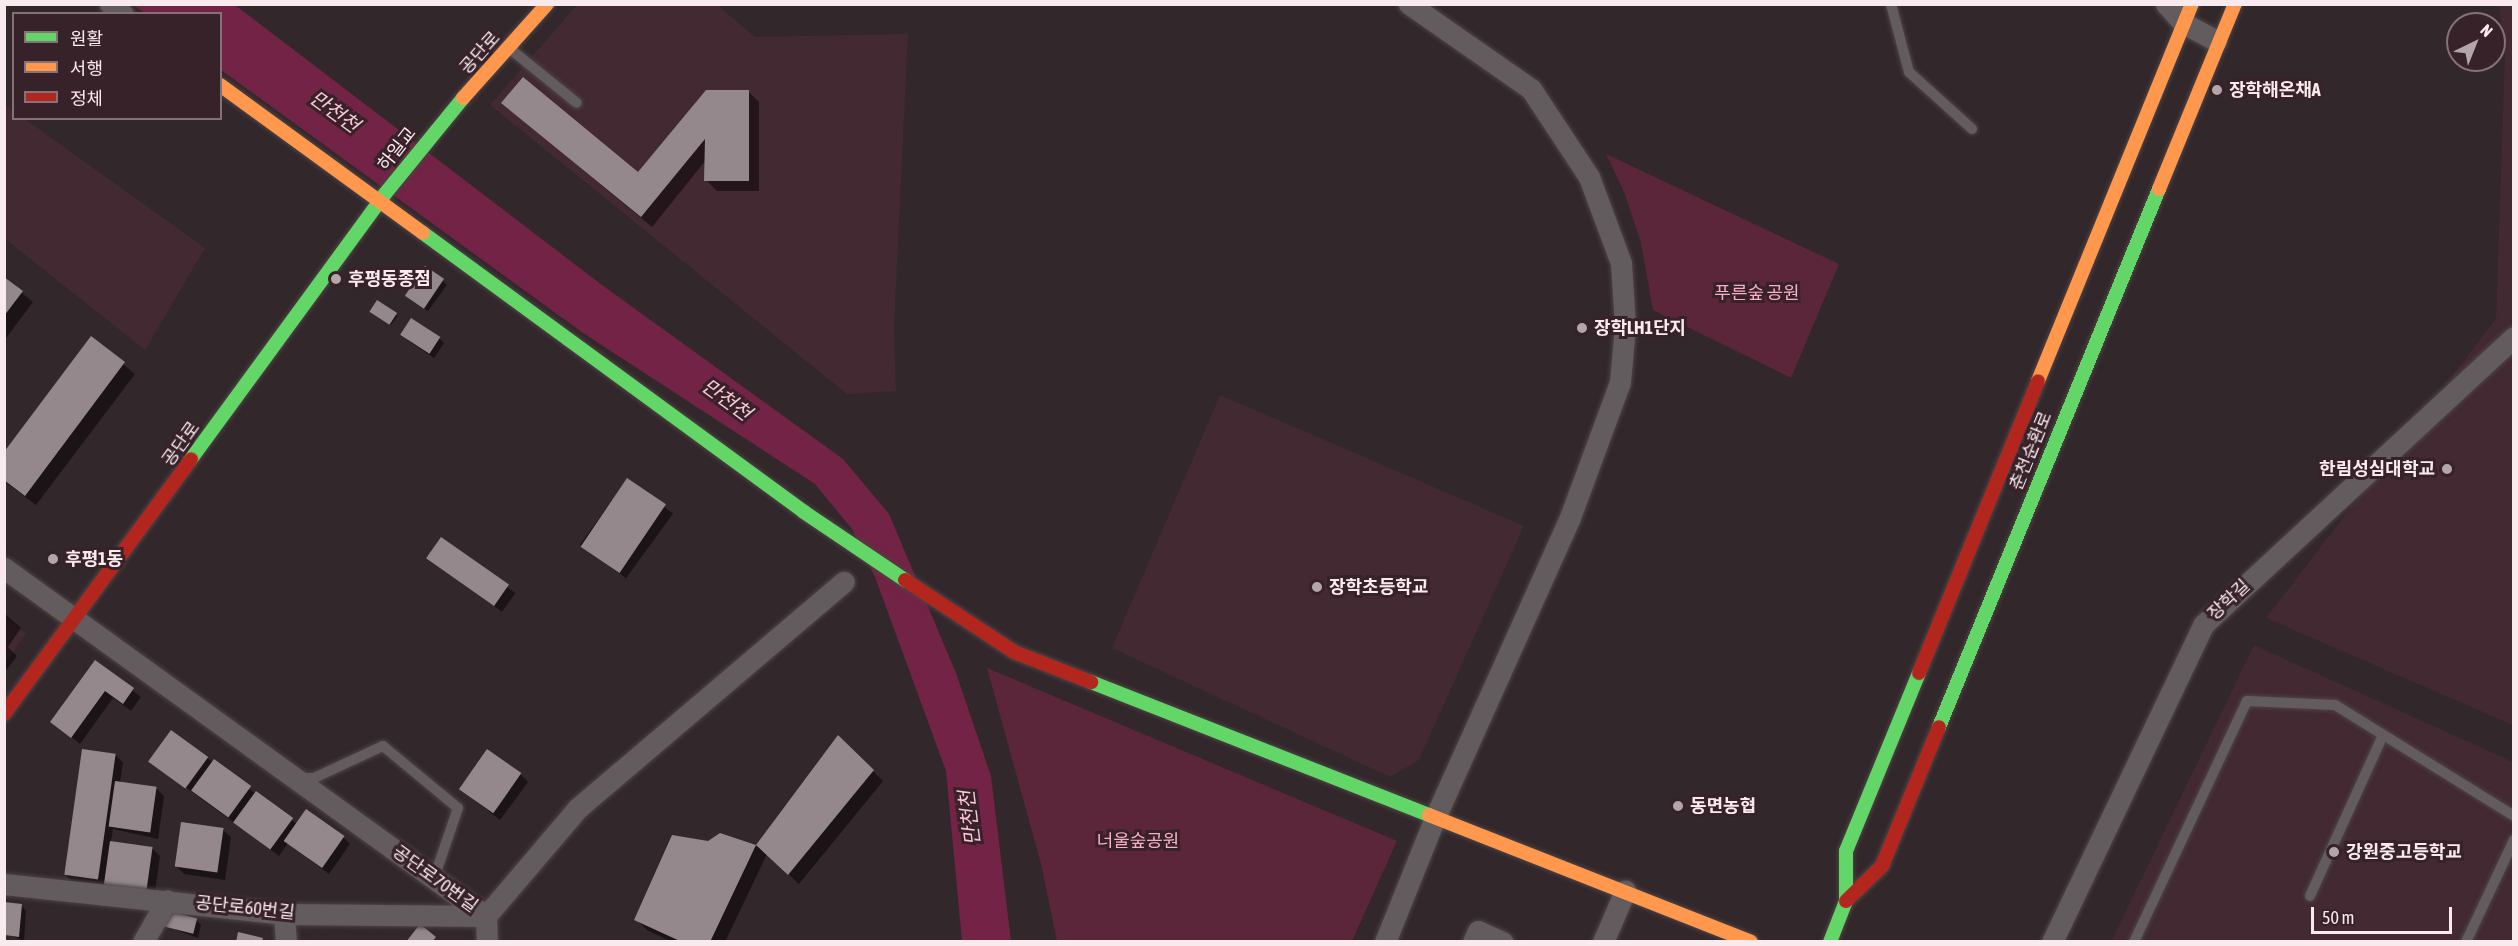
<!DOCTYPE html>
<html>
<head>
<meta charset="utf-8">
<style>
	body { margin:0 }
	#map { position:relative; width:2518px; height:946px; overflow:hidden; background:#32272a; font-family:"Asap Condensed","Noto Sans KR",sans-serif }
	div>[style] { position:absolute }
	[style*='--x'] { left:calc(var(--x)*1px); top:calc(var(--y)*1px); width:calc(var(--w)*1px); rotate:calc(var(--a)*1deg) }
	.built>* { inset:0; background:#422932 }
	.green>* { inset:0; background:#5b263a }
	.water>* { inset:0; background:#732345 }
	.shadow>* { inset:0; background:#0007; transform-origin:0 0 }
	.building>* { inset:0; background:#95888c; transform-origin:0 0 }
	.roads { filter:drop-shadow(0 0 2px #4d4346) drop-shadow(0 0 2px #4d4346) }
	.lane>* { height:10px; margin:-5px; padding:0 5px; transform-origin:5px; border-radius:5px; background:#625c5e }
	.street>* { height:21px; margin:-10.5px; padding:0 10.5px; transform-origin:10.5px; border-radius:10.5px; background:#625c5e }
	.fast>* { height:14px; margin:-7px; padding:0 7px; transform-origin:7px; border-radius:7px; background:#63d668 }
	.slow>* { height:14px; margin:-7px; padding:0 7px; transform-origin:7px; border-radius:7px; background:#ff974d }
	.jam>* { height:14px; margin:-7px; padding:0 7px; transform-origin:7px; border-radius:7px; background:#b3261e }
	.dots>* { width:16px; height:16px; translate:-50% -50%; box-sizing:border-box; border:3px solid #372229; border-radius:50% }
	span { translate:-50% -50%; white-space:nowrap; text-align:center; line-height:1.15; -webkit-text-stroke:6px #372229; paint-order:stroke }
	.street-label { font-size:18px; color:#f9eaee }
	.poi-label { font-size:18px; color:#f9eaee; font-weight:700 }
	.left { translate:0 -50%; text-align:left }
	.right { translate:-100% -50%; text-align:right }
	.park-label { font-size:18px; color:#f9aec7 }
	.water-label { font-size:20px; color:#fbc8d8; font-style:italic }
	.frame { position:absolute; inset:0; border:6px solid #f9eaee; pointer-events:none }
	.legend { position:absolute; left:12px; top:12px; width:210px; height:108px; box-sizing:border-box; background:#372229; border:2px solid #857278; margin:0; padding:8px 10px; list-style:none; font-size:18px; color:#f9eaee }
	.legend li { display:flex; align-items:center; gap:12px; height:30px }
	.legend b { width:30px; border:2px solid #857278 }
	.north { position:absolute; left:2446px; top:12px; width:60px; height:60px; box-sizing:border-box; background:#372229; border:2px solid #857278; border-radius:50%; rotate:43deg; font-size:16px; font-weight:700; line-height:24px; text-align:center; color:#f9eaee }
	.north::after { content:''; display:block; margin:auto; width:21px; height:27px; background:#b3a6a9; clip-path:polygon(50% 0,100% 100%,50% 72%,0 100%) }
	.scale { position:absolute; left:2311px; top:907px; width:141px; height:27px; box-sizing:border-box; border:3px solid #f9eaee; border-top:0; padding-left:8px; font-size:18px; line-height:21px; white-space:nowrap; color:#f9eaee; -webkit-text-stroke:4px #372229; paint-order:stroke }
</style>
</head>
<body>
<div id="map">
	<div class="built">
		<div style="clip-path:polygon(577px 5px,717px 5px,755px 37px,908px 34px,894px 328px,896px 391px,847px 394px,490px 105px)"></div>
		<div style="clip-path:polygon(2499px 5px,2513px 5px,2513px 725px,2266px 618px,2496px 319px,2505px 53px)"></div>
		<div style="clip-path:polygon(5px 104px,13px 111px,14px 118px,25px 119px,205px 248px,145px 350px,5px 239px)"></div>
		<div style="clip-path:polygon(1220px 395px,1524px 526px,1419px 760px,1390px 777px,1112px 648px)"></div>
		<div style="clip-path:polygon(5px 618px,26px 633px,5px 664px)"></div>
		<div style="clip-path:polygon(2254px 645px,2513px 762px,2513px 941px,2111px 942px)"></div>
	</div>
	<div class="green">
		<div style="clip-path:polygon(1606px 154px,1839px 264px,1791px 378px,1653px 310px,1641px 243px,1625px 194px)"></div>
		<div style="clip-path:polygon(987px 668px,1397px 841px,1352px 941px,1057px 941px,1041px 864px)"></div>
	</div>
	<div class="water">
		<div style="clip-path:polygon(133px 5px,235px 5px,602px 285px,843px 459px,889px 514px,956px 673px,991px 776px,1011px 941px,962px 941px,946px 771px,875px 577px,852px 529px,815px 484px,583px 333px,221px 70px,220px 14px,145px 13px)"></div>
	</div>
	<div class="shadow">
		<div style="clip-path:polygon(749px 92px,759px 102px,759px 191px,717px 191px,706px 180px,706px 160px,652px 227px,514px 113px,639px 174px)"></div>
		<div style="clip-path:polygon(4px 279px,33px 302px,4px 341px)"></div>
		<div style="clip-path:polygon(443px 281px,447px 285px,428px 311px,410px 299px)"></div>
		<div style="left:378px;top:302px;width:24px;height:12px;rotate:35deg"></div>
		<div style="clip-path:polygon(91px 338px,135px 374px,36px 505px,4px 481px,4px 454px)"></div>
		<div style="clip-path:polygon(439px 338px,444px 343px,434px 358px,407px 340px)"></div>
		<div style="left:627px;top:480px;width:57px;height:80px;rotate:36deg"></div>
		<div style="left:441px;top:539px;width:92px;height:23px;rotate:36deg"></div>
		<div style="clip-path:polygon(4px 613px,21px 628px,8px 647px,17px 656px,4px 673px)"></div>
		<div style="clip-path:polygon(95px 662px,141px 697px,131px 711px,113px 698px,80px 744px,52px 722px)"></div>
		<div style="clip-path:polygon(839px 738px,883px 781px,799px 884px,767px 854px,725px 942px,672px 942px,647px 930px,636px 919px,708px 843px,720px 835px,757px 847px)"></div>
		<div style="clip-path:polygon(116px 755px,123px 763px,120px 783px,157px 789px,164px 796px,158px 839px,113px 829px,111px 842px,152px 848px,160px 856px,154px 899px,72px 882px,65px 874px)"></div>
		<div style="clip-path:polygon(207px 758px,297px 824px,343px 837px,350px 844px,329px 874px,288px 843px,279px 856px,150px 761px)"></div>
		<div style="clip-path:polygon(520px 774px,528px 782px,500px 820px,460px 789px)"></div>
		<div style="clip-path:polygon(223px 830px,231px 837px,225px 880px,184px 874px,176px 866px)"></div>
		<div style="clip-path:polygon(4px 904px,21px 905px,26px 911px,24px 941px,7px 934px)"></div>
		<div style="clip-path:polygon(196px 920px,201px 925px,198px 938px,166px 926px)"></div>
	</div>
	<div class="building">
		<div style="clip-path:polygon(523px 77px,638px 172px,706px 90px,749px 90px,749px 181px,704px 181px,705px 139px,641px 217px,501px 103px)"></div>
		<div style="left:425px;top:266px;width:23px;height:36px;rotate:34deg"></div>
		<div style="clip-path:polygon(4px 277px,23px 291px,4px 316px)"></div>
		<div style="left:377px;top:300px;width:24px;height:14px;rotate:33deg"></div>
		<div style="left:411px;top:318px;width:35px;height:20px;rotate:33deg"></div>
		<div style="clip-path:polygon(91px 336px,125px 362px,25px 496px,4px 480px,4px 452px)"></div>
		<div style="left:627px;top:478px;width:47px;height:83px;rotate:34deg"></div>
		<div style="left:441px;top:537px;width:83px;height:26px;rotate:35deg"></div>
		<div style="clip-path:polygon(95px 660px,134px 688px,123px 704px,105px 691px,71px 738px,50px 722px)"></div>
		<div style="left:171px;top:730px;width:46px;height:39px;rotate:36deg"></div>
		<div style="clip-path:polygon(838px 735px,874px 770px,788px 875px,756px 845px)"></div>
		<div style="left:82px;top:749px;width:34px;height:127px;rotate:8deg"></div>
		<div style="left:487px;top:749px;width:42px;height:49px;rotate:35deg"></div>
		<div style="left:214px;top:759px;width:46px;height:39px;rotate:36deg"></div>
		<div style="left:115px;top:781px;width:42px;height:46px;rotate:8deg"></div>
		<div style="left:256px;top:791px;width:46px;height:39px;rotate:36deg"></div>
		<div style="left:306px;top:809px;width:47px;height:39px;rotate:35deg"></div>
		<div style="left:181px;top:822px;width:43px;height:45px;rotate:8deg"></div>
		<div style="clip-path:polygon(720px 833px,756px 845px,710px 942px,682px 942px,634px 920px,672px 835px,708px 841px)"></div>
		<div style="left:110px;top:841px;width:43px;height:44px;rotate:8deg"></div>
		<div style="clip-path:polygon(4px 902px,22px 904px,19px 937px,5px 935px)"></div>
		<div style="left:168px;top:911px;width:30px;height:16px;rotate:14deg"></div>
		<div style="clip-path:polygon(420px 924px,436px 937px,432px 942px,406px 942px)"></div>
		<div style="clip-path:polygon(238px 932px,263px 938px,262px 942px,236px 942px)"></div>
	</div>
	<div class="roads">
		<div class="lane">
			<div style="--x:1891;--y:4;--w:70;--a:75.2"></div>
			<div style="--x:1909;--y:72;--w:85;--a:42.1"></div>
			<div style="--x:509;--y:48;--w:87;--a:39"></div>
			<div style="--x:301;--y:778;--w:13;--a:0"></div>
			<div style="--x:314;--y:778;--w:76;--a:-24.9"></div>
			<div style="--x:383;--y:746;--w:97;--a:39.6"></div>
			<div style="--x:458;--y:808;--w:74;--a:108.9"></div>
			<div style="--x:2310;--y:896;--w:177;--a:-65.6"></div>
			<div style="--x:2134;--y:942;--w:266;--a:-64.9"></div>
			<div style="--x:2247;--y:701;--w:88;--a:2.6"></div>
			<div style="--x:2335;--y:705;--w:211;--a:31.8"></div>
			<div style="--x:2466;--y:942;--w:113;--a:-64.8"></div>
		</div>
		<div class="street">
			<div style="--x:110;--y:4;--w:16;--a:38"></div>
			<div style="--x:2166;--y:4;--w:25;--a:48"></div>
			<div style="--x:2183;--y:23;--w:38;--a:28"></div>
			<div style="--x:4;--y:568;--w:594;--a:35.83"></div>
			<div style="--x:4;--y:884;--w:282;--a:6.1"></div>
			<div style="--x:284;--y:914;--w:202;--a:0.6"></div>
			<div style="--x:284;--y:914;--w:28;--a:86"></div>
			<div style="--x:486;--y:916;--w:142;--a:-49.6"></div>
			<div style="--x:578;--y:808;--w:349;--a:-40.4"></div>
			<div style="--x:486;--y:916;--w:26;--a:88"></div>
			<div style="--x:143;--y:942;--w:48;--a:-60.3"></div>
			<div style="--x:1385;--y:942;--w:131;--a:-68.1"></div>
			<div style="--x:1434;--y:820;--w:329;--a:-65.8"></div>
			<div style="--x:1569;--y:520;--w:147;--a:-69.7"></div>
			<div style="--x:1620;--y:382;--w:56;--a:-84.9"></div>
			<div style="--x:1625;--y:326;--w:63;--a:-93.6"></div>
			<div style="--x:1621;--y:263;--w:92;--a:-110.4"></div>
			<div style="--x:1589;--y:177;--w:105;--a:-123.4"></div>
			<div style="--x:1531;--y:89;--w:149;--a:-145.1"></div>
			<div style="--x:1473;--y:942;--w:12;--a:-66"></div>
			<div style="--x:1478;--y:931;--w:27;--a:24"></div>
			<div style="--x:1603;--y:942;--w:56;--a:-66.7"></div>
			<div style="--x:2052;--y:942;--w:352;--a:-64.5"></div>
			<div style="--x:2204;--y:624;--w:422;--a:-42.8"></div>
		</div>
		<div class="fast">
			<div style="--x:423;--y:233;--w:472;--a:36.2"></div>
			<div style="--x:804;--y:512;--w:122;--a:34"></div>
			<div style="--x:191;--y:459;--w:327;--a:-53.8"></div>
			<div style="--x:384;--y:195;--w:125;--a:-50.8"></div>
			<div style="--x:1091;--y:682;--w:363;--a:21.5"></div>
			<div style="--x:1939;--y:727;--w:581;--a:-67.76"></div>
			<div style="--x:1830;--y:942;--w:44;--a:-68.7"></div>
			<div style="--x:1846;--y:901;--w:50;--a:-90"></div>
			<div style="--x:1846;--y:851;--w:192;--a:-67.7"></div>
		</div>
		<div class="slow">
			<div style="--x:220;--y:85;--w:251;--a:36.1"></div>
			<div style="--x:463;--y:98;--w:126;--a:-48.2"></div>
			<div style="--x:2159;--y:189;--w:200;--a:-67.7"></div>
			<div style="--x:2038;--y:381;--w:407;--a:-67.8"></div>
			<div style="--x:1429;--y:815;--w:346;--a:21.5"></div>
		</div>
		<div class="jam">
			<div style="--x:905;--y:580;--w:131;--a:33.4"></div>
			<div style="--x:1014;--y:652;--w:83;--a:21.3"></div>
			<div style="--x:1919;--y:673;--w:315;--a:-67.8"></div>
			<div style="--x:4;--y:714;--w:316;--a:-53.7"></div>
			<div style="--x:1846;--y:901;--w:50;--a:-44.2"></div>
			<div style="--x:1882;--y:866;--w:150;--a:-67.7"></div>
		</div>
	</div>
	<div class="dots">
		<div style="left:2217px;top:90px;background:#b3a6a9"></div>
		<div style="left:336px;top:279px;background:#b3a6a9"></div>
		<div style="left:1582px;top:328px;background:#b3a6a9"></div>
		<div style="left:2447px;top:469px;background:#b3a6a9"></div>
		<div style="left:53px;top:559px;background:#b3a6a9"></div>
		<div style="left:1317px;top:587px;background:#b3a6a9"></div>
		<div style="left:1678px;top:806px;background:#b3a6a9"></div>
		<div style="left:2334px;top:852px;background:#b3a6a9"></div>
	</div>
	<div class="street-label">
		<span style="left:480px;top:53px;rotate:-48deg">공단로</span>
		<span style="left:397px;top:149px;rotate:-52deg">하일교</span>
		<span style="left:181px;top:444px;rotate:-54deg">공단로</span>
		<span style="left:2031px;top:451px;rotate:-68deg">춘천순환로</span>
		<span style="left:2229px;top:600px;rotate:-43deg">장학길</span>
		<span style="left:435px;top:879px;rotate:36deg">공단로70번길</span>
		<span style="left:245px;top:908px;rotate:6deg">공단로60번길</span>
	</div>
	<div class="poi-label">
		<span class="left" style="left:2229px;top:90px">장학해온채A</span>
		<span class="left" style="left:348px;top:279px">후평동종점</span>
		<span class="left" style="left:1594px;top:328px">장학LH1단지</span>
		<span class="right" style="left:2435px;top:469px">한림성심대학교</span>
		<span class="left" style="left:65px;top:559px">후평1동</span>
		<span class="left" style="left:1329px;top:587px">장학초등학교</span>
		<span class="left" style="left:1690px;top:806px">동면농협</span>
		<span class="left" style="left:2346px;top:852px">강원중고등학교</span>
	</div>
	<div class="park-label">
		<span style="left:1757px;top:293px">푸른숲 공원</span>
		<span style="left:1138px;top:841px">너울숲공원</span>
	</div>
	<div class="water-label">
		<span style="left:335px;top:111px;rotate:36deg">만천천</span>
		<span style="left:727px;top:399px;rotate:36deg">만천천</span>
		<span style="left:969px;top:818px;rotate:-97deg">만천천</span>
	</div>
	<div class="frame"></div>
	<ul class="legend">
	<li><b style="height:8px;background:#63d668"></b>원활</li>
	<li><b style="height:8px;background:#ff974d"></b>서행</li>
	<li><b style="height:8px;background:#b3261e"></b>정체</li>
	</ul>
	<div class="north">N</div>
	<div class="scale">50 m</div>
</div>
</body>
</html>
